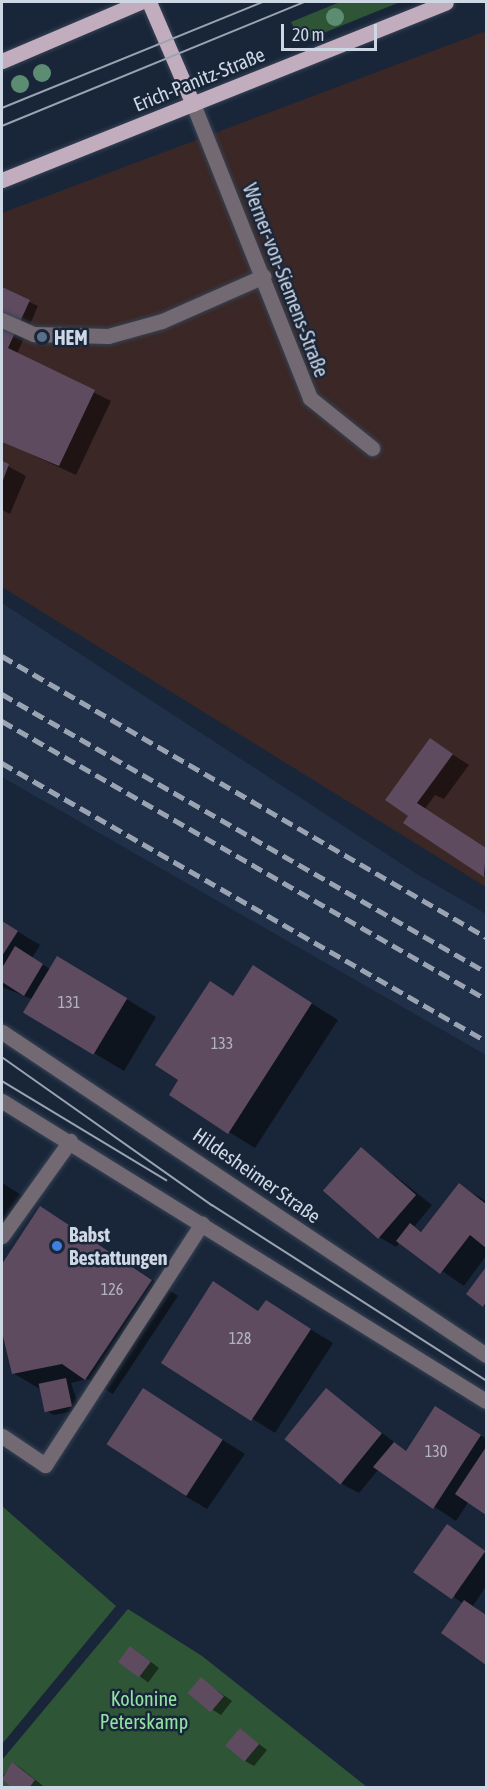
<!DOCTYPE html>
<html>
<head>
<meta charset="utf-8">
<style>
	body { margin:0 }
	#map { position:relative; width:488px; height:1789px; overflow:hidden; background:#192639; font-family:"Asap Condensed",sans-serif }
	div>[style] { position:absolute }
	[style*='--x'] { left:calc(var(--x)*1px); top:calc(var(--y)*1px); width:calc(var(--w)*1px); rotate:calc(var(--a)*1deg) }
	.commercial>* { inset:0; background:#3b2725 }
	.built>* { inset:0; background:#1f3048 }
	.green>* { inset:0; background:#2e5536 }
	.shadow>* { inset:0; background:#0007; transform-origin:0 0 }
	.building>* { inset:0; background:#5e4b60; transform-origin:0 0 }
	.roads { filter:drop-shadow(0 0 2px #364254) drop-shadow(0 0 2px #364254) }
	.minor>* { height:15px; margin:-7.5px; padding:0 7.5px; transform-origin:7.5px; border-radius:7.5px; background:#736972 }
	.major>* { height:15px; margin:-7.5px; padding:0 7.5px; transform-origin:7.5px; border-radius:7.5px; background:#c2adbe }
	.tram>* { height:1.5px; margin:-0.75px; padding:0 0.75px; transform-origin:0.75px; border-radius:0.75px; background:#99a3b1 }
	.rail>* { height:4.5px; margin-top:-2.25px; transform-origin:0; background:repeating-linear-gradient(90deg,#99a3b1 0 12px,transparent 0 18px) }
	.trees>* { width:18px; height:18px; margin:-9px; border-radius:50%; background:#5c8d73 }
	.dots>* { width:16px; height:16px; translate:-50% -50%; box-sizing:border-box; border:3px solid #192639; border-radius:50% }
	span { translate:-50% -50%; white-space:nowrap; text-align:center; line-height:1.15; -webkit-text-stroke:5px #192639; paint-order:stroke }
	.number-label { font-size:16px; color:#b2b4c3 }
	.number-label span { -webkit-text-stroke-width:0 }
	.street-label { font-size:20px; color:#ced7e4 }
	.poi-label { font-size:20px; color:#ced7e4; font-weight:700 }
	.left { translate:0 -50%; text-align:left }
	.park-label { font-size:20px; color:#92e2a2 }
	.frame { position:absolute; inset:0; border:3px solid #ced7e4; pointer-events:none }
	.scale { position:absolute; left:281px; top:24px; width:96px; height:27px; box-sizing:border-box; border:3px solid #ced7e4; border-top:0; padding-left:8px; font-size:18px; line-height:21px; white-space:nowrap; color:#ced7e4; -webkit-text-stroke:4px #192639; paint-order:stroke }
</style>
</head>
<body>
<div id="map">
	<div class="commercial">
		<div style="clip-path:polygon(486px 31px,486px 887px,2px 587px,2px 213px)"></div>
	</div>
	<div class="built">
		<div style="clip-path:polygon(2px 603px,417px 874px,486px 914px,486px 1055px,2px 777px)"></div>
	</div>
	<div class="green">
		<div style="clip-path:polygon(340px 2px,400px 2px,301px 42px,291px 22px)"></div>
		<div style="clip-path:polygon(2px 1506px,116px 1606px,2px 1744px)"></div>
		<div style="clip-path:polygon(128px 1609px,202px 1656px,367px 1787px,2px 1788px,2px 1760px)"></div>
	</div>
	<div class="shadow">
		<div style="clip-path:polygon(2px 289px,38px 306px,17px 354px,111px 401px,76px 475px,2px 441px)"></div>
		<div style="clip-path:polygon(2px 463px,26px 476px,10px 514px,2px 510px)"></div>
		<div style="clip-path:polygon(430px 740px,469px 765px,444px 799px,435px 795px,424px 810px,486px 849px,486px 876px,410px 816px)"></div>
		<div style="clip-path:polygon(2px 922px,40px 945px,32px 958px,50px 969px,87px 975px,156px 1017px,124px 1071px,94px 1053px,32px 999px,2px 987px)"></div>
		<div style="clip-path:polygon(254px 967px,338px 1020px,255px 1148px,229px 1132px,235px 997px)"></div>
		<div style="clip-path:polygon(361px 1149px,432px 1205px,414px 1227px,423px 1232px,459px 1185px,486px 1201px,486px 1256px,464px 1286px,400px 1242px,396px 1247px,379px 1237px)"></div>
		<div style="clip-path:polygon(2px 1183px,23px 1196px,2px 1232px)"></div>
		<div style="clip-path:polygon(41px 1208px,178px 1296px,113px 1394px,87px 1379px,71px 1383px,80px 1410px,54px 1415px,45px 1410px,40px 1389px,13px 1373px,2px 1326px,2px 1267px)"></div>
		<div style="clip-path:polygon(486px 1270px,486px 1307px,468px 1294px)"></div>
		<div style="clip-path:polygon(214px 1283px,260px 1312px,266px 1302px,333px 1343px,275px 1433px,163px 1362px)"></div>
		<div style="clip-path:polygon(144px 1390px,245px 1454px,207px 1509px,185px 1496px)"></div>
		<div style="clip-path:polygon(326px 1390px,407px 1452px,459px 1421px,486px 1439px,486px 1513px,469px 1501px,456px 1521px,378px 1470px,359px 1493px,342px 1484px)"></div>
		<div style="clip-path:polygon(447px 1526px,486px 1551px,486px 1586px,473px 1606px,486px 1616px,486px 1663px,443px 1632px,464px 1604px,455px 1598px)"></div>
		<div style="left:131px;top:1647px;width:35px;height:18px;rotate:37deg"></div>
		<div style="clip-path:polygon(201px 1679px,232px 1701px,221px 1715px,213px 1710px)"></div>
		<div style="clip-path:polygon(240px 1730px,267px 1750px,254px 1766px,245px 1761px)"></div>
		<div style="clip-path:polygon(13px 1763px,22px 1769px,43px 1786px,15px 1788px,2px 1777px)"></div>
	</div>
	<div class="building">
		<div style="clip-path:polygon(2px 287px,30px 300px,8px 348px,95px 390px,59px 466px,2px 442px)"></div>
		<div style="clip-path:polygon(2px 461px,9px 464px,2px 483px)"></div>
		<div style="clip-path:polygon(430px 738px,453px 754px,417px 803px,486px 848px,484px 877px,403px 823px,408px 816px,385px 800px)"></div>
		<div style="clip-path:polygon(2px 921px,18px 931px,2px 956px)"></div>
		<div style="clip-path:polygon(15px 946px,43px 964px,24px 996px,2px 982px,2px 968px)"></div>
		<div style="left:57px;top:956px;width:82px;height:66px;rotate:31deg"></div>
		<div style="clip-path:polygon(253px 965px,312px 1003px,228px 1134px,169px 1095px,178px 1080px,155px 1065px,210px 981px,233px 996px)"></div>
		<div style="left:361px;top:1147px;width:73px;height:58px;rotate:41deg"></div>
		<div style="clip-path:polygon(459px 1183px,486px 1204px,486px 1248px,470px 1235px,440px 1274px,396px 1241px,410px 1223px,421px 1232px)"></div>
		<div style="clip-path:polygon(40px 1206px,152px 1280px,85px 1380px,62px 1364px,12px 1374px,2px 1332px,2px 1264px)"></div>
		<div style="clip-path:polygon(486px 1267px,486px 1302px,483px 1307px,466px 1294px)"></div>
		<div style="clip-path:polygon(213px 1281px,258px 1311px,266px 1300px,311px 1329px,251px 1421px,161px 1363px)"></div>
		<div style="left:66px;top:1378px;width:29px;height:28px;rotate:78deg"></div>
		<div style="left:143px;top:1388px;width:95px;height:67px;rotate:33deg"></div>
		<div style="left:326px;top:1388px;width:72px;height:66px;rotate:39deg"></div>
		<div style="clip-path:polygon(435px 1406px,481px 1435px,433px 1509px,373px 1467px,394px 1442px,406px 1451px)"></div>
		<div style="clip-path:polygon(486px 1447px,486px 1515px,455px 1494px)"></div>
		<div style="left:447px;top:1524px;width:47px;height:59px;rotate:35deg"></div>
		<div style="clip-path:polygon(464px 1600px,486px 1615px,486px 1665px,441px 1633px)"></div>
		<div style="left:130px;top:1646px;width:26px;height:20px;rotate:37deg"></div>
		<div style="left:201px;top:1677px;width:30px;height:21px;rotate:40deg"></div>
		<div style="left:240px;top:1728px;width:25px;height:23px;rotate:40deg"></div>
		<div style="clip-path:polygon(12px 1762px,35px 1780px,29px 1788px,12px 1788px,2px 1779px)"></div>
	</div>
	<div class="roads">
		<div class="minor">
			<div style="--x:193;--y:104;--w:316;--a:68.3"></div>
			<div style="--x:310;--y:398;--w:80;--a:38.9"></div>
			<div style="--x:2;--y:320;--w:35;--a:24"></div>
			<div style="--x:34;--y:334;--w:74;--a:1.5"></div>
			<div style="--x:108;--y:336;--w:56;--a:-15.5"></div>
			<div style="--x:162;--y:321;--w:111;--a:-23.8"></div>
			<div style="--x:2;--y:1032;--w:582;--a:33.72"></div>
			<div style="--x:2;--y:1101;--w:569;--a:31.79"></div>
			<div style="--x:2;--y:1236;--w:117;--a:-54.4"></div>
			<div style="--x:2;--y:1436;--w:52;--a:34"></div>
			<div style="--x:45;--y:1465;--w:288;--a:-57"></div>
		</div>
		<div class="major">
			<div style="--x:149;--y:2;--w:111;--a:66.7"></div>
			<div style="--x:2;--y:61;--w:150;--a:-23.1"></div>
			<div style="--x:2;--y:180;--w:478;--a:-21.8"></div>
		</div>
	</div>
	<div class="tram">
		<div style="--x:2;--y:108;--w:282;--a:-22.1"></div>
		<div style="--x:2;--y:126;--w:326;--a:-22.3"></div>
		<div style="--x:2;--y:1057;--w:257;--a:35.2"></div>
		<div style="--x:212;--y:1205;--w:325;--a:32.6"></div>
		<div style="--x:2;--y:1081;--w:192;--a:31.1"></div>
	</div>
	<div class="rail">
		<div style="--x:2;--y:656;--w:560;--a:30.14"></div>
		<div style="--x:2;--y:694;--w:558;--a:29.87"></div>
		<div style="--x:2;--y:721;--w:558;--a:29.87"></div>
		<div style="--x:2;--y:763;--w:558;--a:29.87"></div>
	</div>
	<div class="trees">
		<div style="left:335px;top:17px"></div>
		<div style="left:42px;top:73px"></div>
		<div style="left:20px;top:84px"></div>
	</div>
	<div class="dots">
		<div style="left:42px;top:337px;background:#5c6f8a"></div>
		<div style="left:57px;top:1246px;background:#3f7fe0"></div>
	</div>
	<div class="number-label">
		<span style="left:69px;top:1002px">131</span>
		<span style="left:222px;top:1043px">133</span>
		<span style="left:112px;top:1289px">126</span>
		<span style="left:240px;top:1338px">128</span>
		<span style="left:436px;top:1451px">130</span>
	</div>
	<div class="street-label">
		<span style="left:199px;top:79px;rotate:-22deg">Erich-Panitz-Straße</span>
		<span style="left:286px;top:280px;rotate:69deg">Werner-von-Siemens-Straße</span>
		<span style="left:257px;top:1175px;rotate:35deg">Hildesheimer Straße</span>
	</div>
	<div class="poi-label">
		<span class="left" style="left:54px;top:337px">HEM</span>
		<span class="left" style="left:69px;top:1246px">Babst<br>Bestattungen</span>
	</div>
	<div class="park-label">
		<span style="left:144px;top:1710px">Kolonine<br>Peterskamp</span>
	</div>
	<div class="frame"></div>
	<div class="scale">20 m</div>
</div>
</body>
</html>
